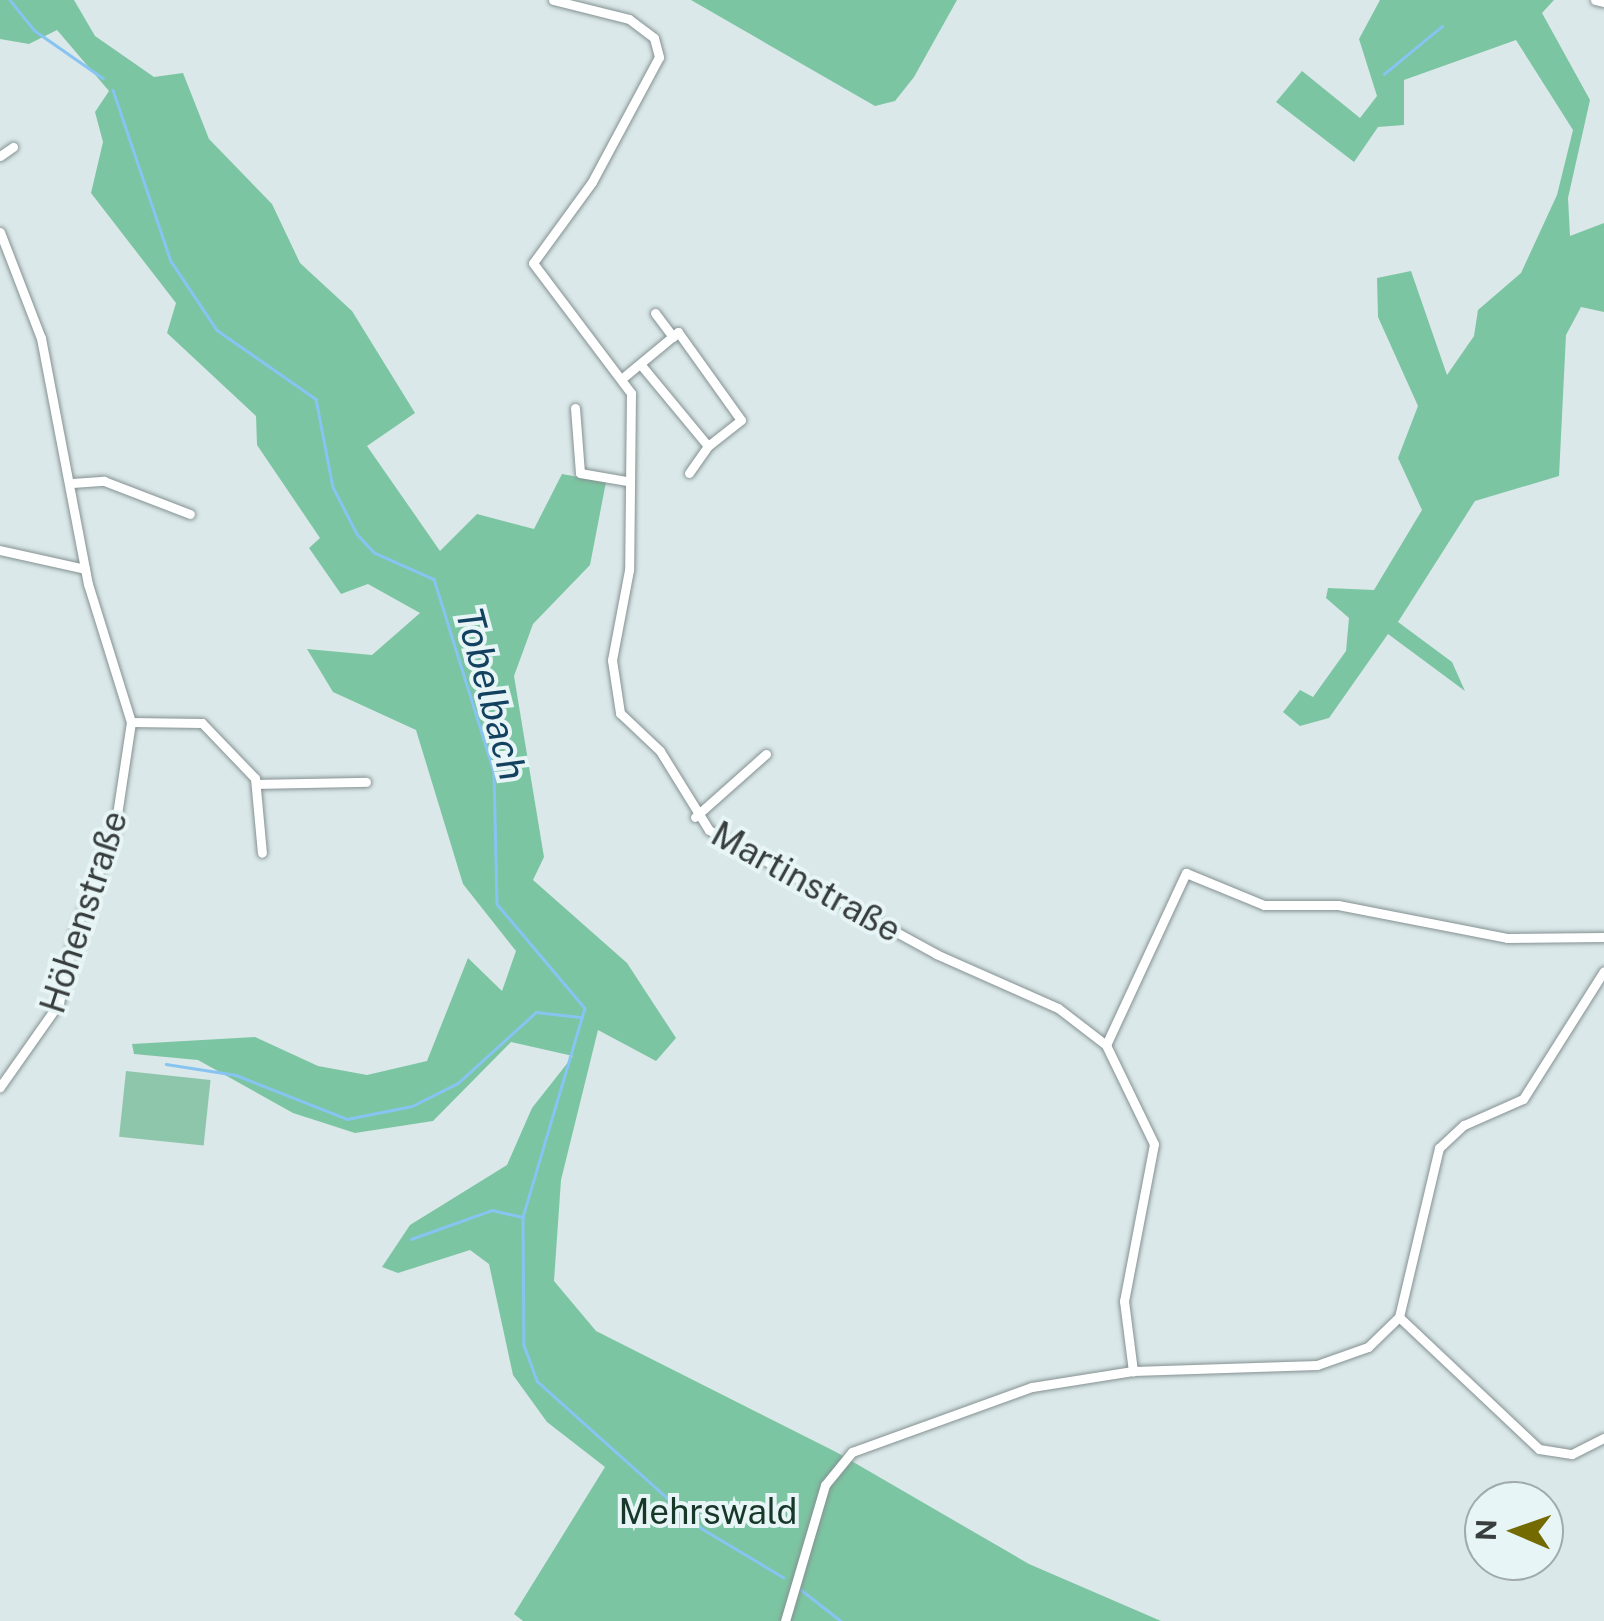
<!DOCTYPE html>
<html>
<head>
<meta charset="utf-8">
<style>
	body { margin:0 }
	#map { position:relative; width:1604px; height:1621px; overflow:hidden; background:#dae8e9; font-family:"Public Sans",sans-serif }
	div>[style] { position:absolute }
	[style*='--x'] { left:calc(var(--x)*1px); top:calc(var(--y)*1px); width:calc(var(--w)*1px); rotate:calc(var(--a)*1deg) }
	.green>* { inset:0; background:#8dc6aa; transform-origin:0 0 }
	.forest>* { inset:0; background:#7cc5a2 }
	.stream>* { height:2.5px; margin:-1.25px; padding:0 1.25px; transform-origin:1.25px; border-radius:1.25px; background:#88c4f1 }
	.roads { filter:drop-shadow(0 0 2px #859192) drop-shadow(0 0 2px #859192) }
	.minor>* { height:9px; margin:-4.5px; padding:0 4.5px; transform-origin:4.5px; border-radius:4.5px; background:#fff }
	span { translate:-50% -50%; white-space:nowrap; text-align:center; line-height:1.15; -webkit-text-stroke:8px #e7f5f6; paint-order:stroke }
	.street-label { font-size:35px; color:#383d3d }
	.park-label { font-size:35px; color:#173829 }
	.water-label { font-size:38px; color:#134160; font-style:italic }
	.north { position:absolute; left:1464px; top:1481px; width:100px; height:100px; box-sizing:border-box; background:#e7f5f6; border:2px solid #a1abac; border-radius:50%; rotate:272deg; font-size:28px; font-weight:700; line-height:40px; text-align:center; color:#383d3d }
	.north::after { content:''; display:block; margin:auto; width:35px; height:45px; background:#746a02; clip-path:polygon(50% 0,100% 100%,50% 72%,0 100%) }
</style>
</head>
<body>
<div id="map">
	<div class="green">
		<div style="left:126px;top:1071px;width:85px;height:66px;rotate:6deg"></div>
	</div>
	<div class="forest">
		<div style="clip-path:polygon(0 0,74px 0,95px 36px,154px 77px,183px 73px,209px 139px,272px 204px,300px 263px,352px 311px,415px 413px,367px 446px,440px 551px,477px 514px,534px 529px,562px 474px,606px 482px,590px 565px,533px 624px,514px 676px,544px 857px,533px 880px,627px 963px,676px 1038px,656px 1061px,598px 1030px,561px 1180px,554px 1281px,596px 1331px,836px 1452px,1029px 1564px,1161px 1621px,523px 1621px,514px 1614px,605px 1467px,547px 1422px,513px 1375px,489px 1264px,470px 1250px,398px 1273px,382px 1267px,410px 1225px,507px 1165px,532px 1108px,573px 1056px,511px 1042px,433px 1121px,355px 1133px,293px 1113px,198px 1060px,134px 1054px,132px 1044px,255px 1037px,318px 1066px,367px 1075px,427px 1061px,468px 958px,502px 991px,516px 951px,463px 884px,416px 730px,333px 692px,307px 649px,372px 655px,420px 613px,368px 584px,341px 594px,309px 548px,320px 538px,257px 445px,256px 416px,167px 333px,176px 303px,91px 193px,103px 142px,95px 112px,109px 91px,57px 30px,29px 44px,0 39px)"></div>
		<div style="clip-path:polygon(691px 0,957px 0,914px 77px,895px 101px,875px 106px)"></div>
		<div style="clip-path:polygon(1380px 0,1554px 0,1542px 13px,1590px 100px,1568px 198px,1570px 236px,1604px 223px,1604px 312px,1581px 307px,1566px 335px,1559px 476px,1475px 501px,1398px 622px,1452px 662px,1465px 691px,1388px 634px,1329px 718px,1300px 726px,1283px 712px,1300px 690px,1313px 697px,1346px 651px,1349px 618px,1326px 598px,1328px 588px,1374px 590px,1422px 510px,1398px 458px,1418px 406px,1378px 317px,1377px 278px,1411px 271px,1447px 375px,1474px 336px,1478px 310px,1521px 273px,1557px 195px,1573px 130px,1516px 40px,1404px 80px,1404px 125px,1378px 127px,1354px 162px,1276px 102px,1302px 71px,1360px 118px,1377px 96px,1359px 39px)"></div>
	</div>
	<div class="stream">
		<div style="--x:10;--y:0;--w:38;--a:51"></div>
		<div style="--x:34;--y:30;--w:84;--a:34.8"></div>
		<div style="--x:1384;--y:74;--w:75;--a:-39.6"></div>
		<div style="--x:113;--y:90;--w:181;--a:71.3"></div>
		<div style="--x:171;--y:261;--w:83;--a:56.3"></div>
		<div style="--x:217;--y:330;--w:121;--a:34.9"></div>
		<div style="--x:316;--y:399;--w:90;--a:79.1"></div>
		<div style="--x:333;--y:487;--w:53;--a:62.9"></div>
		<div style="--x:357;--y:534;--w:26;--a:47"></div>
		<div style="--x:375;--y:553;--w:64;--a:23.8"></div>
		<div style="--x:434;--y:579;--w:202;--a:72.7"></div>
		<div style="--x:494;--y:772;--w:132;--a:88.7"></div>
		<div style="--x:497;--y:904;--w:136;--a:49.8"></div>
		<div style="--x:585;--y:1008;--w:218;--a:106.5"></div>
		<div style="--x:523;--y:1217;--w:128;--a:89.6"></div>
		<div style="--x:524;--y:1345;--w:38;--a:70"></div>
		<div style="--x:537;--y:1381;--w:220;--a:41.9"></div>
		<div style="--x:701;--y:1528;--w:96;--a:30.9"></div>
		<div style="--x:166;--y:1064;--w:71;--a:8.9"></div>
		<div style="--x:236;--y:1075;--w:119;--a:21.6"></div>
		<div style="--x:347;--y:1119;--w:66;--a:-11.3"></div>
		<div style="--x:412;--y:1106;--w:51;--a:-26.6"></div>
		<div style="--x:458;--y:1083;--w:105;--a:-42.3"></div>
		<div style="--x:536;--y:1012;--w:44;--a:6.5"></div>
		<div style="--x:411;--y:1239;--w:86;--a:-19.7"></div>
		<div style="--x:492;--y:1210;--w:32;--a:13"></div>
		<div style="--x:799;--y:1588;--w:53;--a:38.2"></div>
	</div>
	<div class="roads">
		<div class="minor">
			<div style="--x:553;--y:0;--w:78;--a:14"></div>
			<div style="--x:629;--y:19;--w:31;--a:37"></div>
			<div style="--x:654;--y:38;--w:20;--a:75"></div>
			<div style="--x:659;--y:57;--w:142;--a:118.2"></div>
			<div style="--x:592;--y:182;--w:100;--a:126.1"></div>
			<div style="--x:533;--y:263;--w:163;--a:53"></div>
			<div style="--x:631;--y:393;--w:177;--a:90.6"></div>
			<div style="--x:629;--y:570;--w:92;--a:100.7"></div>
			<div style="--x:612;--y:660;--w:54;--a:81.4"></div>
			<div style="--x:620;--y:713;--w:55;--a:43.5"></div>
			<div style="--x:660;--y:751;--w:93;--a:58.2"></div>
			<div style="--x:709;--y:830;--w:259;--a:28.6"></div>
			<div style="--x:936;--y:954;--w:133;--a:23.9"></div>
			<div style="--x:1058;--y:1008;--w:61;--a:37.6"></div>
			<div style="--x:1106;--y:1045;--w:110;--a:64.1"></div>
			<div style="--x:1154;--y:1144;--w:160;--a:100.8"></div>
			<div style="--x:1124;--y:1301;--w:71;--a:82.7"></div>
			<div style="--x:1595;--y:0;--w:9;--a:13"></div>
			<div style="--x:0;--y:156;--w:16;--a:-35"></div>
			<div style="--x:0;--y:232;--w:114;--a:68.9"></div>
			<div style="--x:41;--y:338;--w:250;--a:79.2"></div>
			<div style="--x:88;--y:584;--w:145;--a:72.7"></div>
			<div style="--x:131;--y:722;--w:113;--a:98.6"></div>
			<div style="--x:114;--y:834;--w:104;--a:112.1"></div>
			<div style="--x:75;--y:930;--w:75;--a:102.4"></div>
			<div style="--x:59;--y:1003;--w:103;--a:125.1"></div>
			<div style="--x:655;--y:313;--w:30;--a:53"></div>
			<div style="--x:625;--y:376;--w:69;--a:-39.7"></div>
			<div style="--x:678;--y:332;--w:108;--a:54.4"></div>
			<div style="--x:741;--y:420;--w:42;--a:141.8"></div>
			<div style="--x:708;--y:446;--w:105;--a:-129.6"></div>
			<div style="--x:575;--y:408;--w:65;--a:85.6"></div>
			<div style="--x:580;--y:473;--w:48;--a:9.7"></div>
			<div style="--x:689;--y:473;--w:33;--a:-55"></div>
			<div style="--x:72;--y:483;--w:32;--a:-4"></div>
			<div style="--x:104;--y:481;--w:92;--a:21"></div>
			<div style="--x:0;--y:550;--w:87;--a:12.6"></div>
			<div style="--x:131;--y:722;--w:71;--a:0.8"></div>
			<div style="--x:202;--y:723;--w:76;--a:46.1"></div>
			<div style="--x:255;--y:778;--w:75;--a:84.7"></div>
			<div style="--x:257;--y:784;--w:109;--a:-1.1"></div>
			<div style="--x:695;--y:817;--w:95;--a:-41.6"></div>
			<div style="--x:1106;--y:1045;--w:190;--a:-65.1"></div>
			<div style="--x:1186;--y:873;--w:84;--a:22.3"></div>
			<div style="--x:1264;--y:905;--w:74;--a:0"></div>
			<div style="--x:1338;--y:905;--w:172;--a:11"></div>
			<div style="--x:1507;--y:938;--w:97;--a:-0.6"></div>
			<div style="--x:1399;--y:1317;--w:174;--a:-76.7"></div>
			<div style="--x:1439;--y:1148;--w:34;--a:-43"></div>
			<div style="--x:1464;--y:1125;--w:64;--a:-23.8"></div>
			<div style="--x:1523;--y:1099;--w:151;--a:-57.7"></div>
			<div style="--x:785;--y:1621;--w:142;--a:-73.6"></div>
			<div style="--x:825;--y:1485;--w:43;--a:-50.7"></div>
			<div style="--x:852;--y:1452;--w:191;--a:-19.9"></div>
			<div style="--x:1032;--y:1387;--w:102;--a:-9"></div>
			<div style="--x:1133;--y:1371;--w:184;--a:-1.9"></div>
			<div style="--x:1317;--y:1365;--w:54;--a:-19.4"></div>
			<div style="--x:1368;--y:1347;--w:43;--a:-44.1"></div>
			<div style="--x:1399;--y:1317;--w:192;--a:43.3"></div>
			<div style="--x:1539;--y:1449;--w:33;--a:9"></div>
			<div style="--x:1572;--y:1454;--w:36;--a:-27"></div>
		</div>
	</div>
	<div class="street-label">
		<span style="left:806px;top:882px;rotate:29deg">Martinstraße</span>
		<span style="left:84px;top:912px;rotate:-72deg">Höhenstraße</span>
	</div>
	<div class="park-label">
		<span style="left:708px;top:1512px">Mehrswald</span>
	</div>
	<div class="water-label">
		<span style="left:491px;top:694px;rotate:75deg">Tobelbach</span>
	</div>
	<div class="north">N</div>
</div>
</body>
</html>
